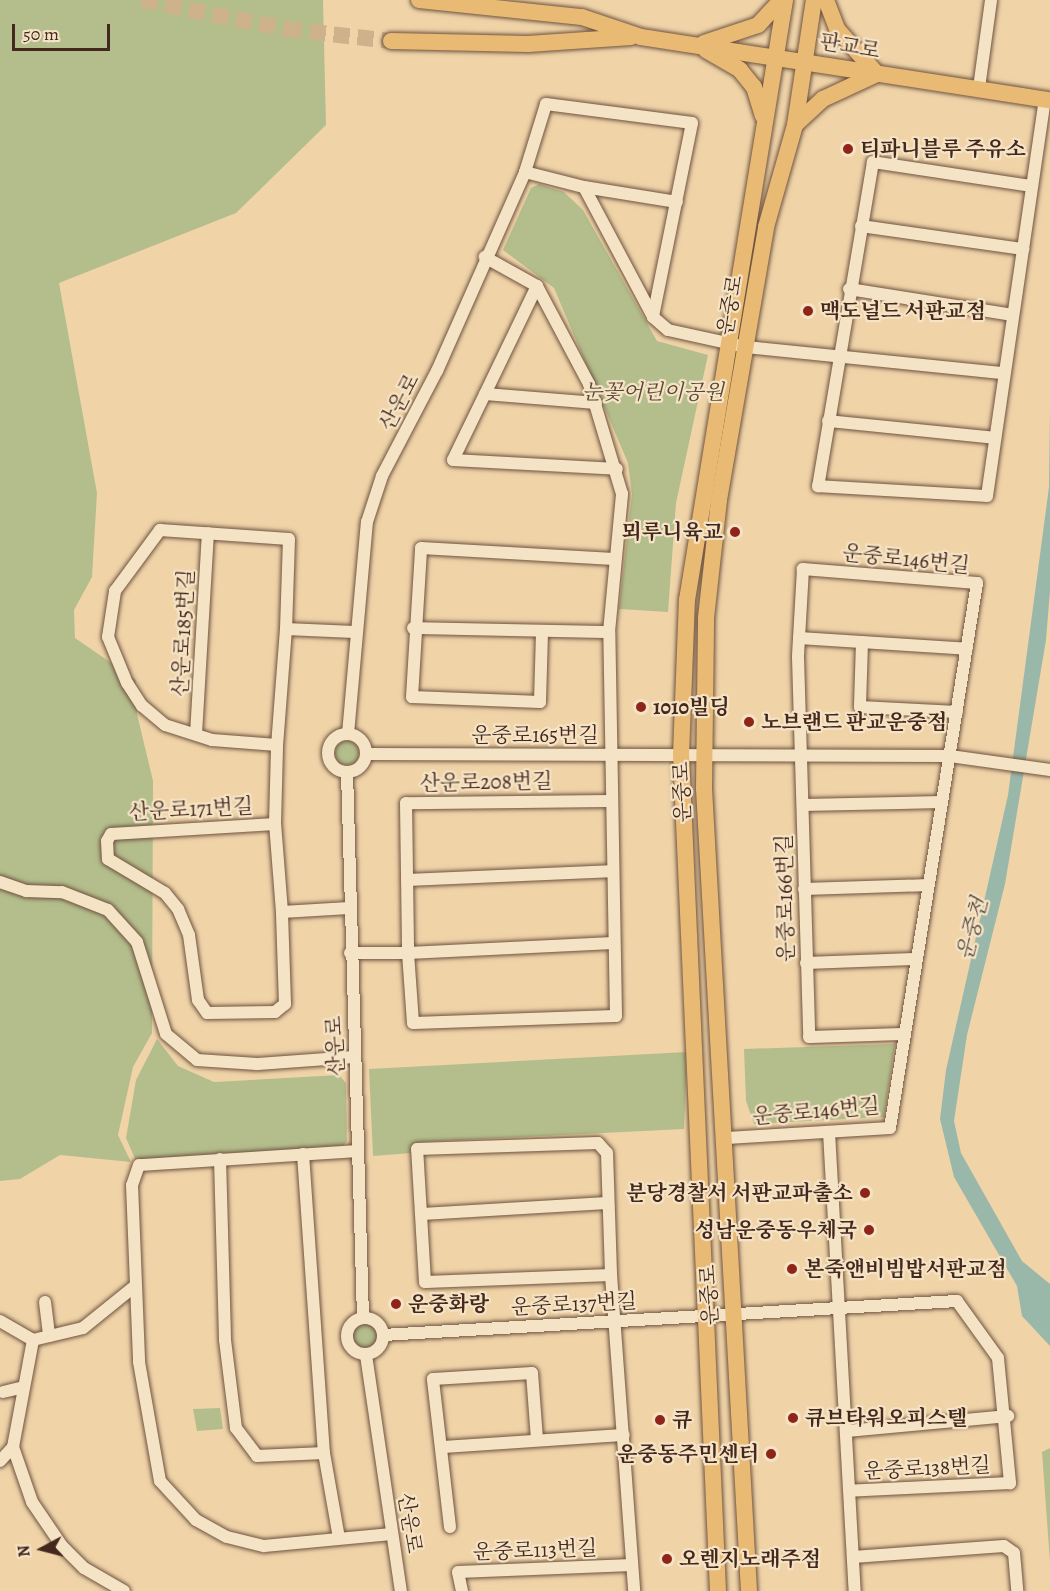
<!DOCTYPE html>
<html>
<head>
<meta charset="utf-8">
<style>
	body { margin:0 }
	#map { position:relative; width:1050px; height:1591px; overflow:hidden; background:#f0d4a8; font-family:Alegreya,"Noto Serif KR",serif }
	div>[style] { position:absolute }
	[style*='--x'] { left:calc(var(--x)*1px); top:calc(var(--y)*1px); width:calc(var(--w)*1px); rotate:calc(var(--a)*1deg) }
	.green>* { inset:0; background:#b4be8c }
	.round { border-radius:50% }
	.water>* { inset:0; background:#9ab8aa }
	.major-tunnel>* { height:16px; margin-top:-8px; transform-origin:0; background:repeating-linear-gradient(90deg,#ceb28c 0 16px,transparent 0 24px) }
	.roads { filter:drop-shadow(0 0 2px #6f5340) drop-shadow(0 0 2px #6f5340) }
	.minor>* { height:12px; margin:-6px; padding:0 6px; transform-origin:6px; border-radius:6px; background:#f5e3c6 }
	.minor>.ring { margin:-6px; padding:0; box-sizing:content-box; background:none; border:12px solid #f5e3c6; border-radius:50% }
	.major>* { height:16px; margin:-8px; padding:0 8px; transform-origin:8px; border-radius:8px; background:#e8ba74 }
	.dots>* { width:16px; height:16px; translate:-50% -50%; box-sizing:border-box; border:3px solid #f5e3c6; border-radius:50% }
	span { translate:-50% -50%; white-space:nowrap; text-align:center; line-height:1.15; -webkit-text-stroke:4.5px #f5e3c6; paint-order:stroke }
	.street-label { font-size:21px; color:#44281d }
	.poi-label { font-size:21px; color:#44281d; font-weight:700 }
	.left { translate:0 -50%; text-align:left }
	.right { translate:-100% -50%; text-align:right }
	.park-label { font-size:21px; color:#5a4633; font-style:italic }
	.water-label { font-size:22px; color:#5a4c40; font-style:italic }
	.north { position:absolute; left:12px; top:1519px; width:60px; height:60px; -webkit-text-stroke:4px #f5e3c6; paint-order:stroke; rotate:263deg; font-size:16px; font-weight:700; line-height:24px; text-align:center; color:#44281d }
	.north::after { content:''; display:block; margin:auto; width:21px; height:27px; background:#44281d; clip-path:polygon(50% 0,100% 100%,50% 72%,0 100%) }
	.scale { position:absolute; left:12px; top:24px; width:98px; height:27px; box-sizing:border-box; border:3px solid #44281d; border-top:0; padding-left:8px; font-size:18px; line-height:21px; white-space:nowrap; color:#44281d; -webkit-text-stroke:4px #f5e3c6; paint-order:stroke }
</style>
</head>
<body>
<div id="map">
	<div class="green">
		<div style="clip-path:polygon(0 0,323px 0,326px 125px,236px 213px,59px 283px,97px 493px,92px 577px,74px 610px,75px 638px,136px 680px,137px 714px,153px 781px,152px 1033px,133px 1067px,118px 1135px,131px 1162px,60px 1155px,20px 1179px,0 1181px)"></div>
		<div style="clip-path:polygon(539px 184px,564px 192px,583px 210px,657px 341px,708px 355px,676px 503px,668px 612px,619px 609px,632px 494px,628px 463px,554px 288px,503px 250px,531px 188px)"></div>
		<div class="round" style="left:335px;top:741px;width:24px;height:24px"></div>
		<div style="clip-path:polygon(157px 1039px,178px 1066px,214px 1082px,339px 1075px,346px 1083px,347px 1141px,339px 1150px,136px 1161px,126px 1138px,136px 1080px)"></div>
		<div style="clip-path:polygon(895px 1044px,884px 1117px,754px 1124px,746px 1101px,744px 1049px)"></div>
		<div style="clip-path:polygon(687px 1052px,684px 1129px,420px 1142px,412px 1153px,373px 1156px,369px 1069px)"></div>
		<div class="round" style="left:353px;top:1324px;width:24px;height:24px"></div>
		<div style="clip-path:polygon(220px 1408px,223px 1429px,197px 1431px,193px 1409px)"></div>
		<div style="clip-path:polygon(1050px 1448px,1050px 1562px,1042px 1452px)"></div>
	</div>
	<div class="water">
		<div style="clip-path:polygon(1050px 408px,1050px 591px,1046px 640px,1005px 884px,967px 1035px,954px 1121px,961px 1153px,1022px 1261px,1050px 1284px,1050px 1346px,1022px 1316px,1017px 1286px,954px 1177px,940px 1119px,946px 1070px,1008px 795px,1049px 487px)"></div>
	</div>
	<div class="major-tunnel">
		<div style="--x:142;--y:0;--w:147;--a:11.4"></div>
		<div style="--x:286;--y:29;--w:106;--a:6.5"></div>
	</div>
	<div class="roads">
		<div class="minor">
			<div style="--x:979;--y:88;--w:89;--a:-82.2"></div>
			<div style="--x:525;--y:172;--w:61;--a:14.3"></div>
			<div style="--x:584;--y:187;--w:147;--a:62"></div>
			<div style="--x:1031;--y:186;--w:160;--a:-171.4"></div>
			<div style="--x:873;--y:162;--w:329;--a:99.6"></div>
			<div style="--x:818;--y:486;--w:169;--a:3.4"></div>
			<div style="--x:987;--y:496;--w:401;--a:-81.7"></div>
			<div style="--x:584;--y:187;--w:94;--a:9.2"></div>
			<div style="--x:861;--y:226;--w:164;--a:8.1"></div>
			<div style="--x:849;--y:289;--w:166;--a:9"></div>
			<div style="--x:485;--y:394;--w:120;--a:-64.3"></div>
			<div style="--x:596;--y:403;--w:111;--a:-175.4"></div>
			<div style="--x:485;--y:394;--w:73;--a:115.9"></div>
			<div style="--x:453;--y:460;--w:164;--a:3.1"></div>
			<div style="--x:828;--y:421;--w:168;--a:5.8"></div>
			<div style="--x:413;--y:628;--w:196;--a:1.2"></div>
			<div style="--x:286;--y:629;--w:116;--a:94.4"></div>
			<div style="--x:277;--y:745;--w:65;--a:-175.6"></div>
			<div style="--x:212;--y:740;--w:49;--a:-162.3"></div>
			<div style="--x:165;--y:725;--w:30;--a:-140"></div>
			<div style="--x:142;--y:706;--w:27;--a:-123"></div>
			<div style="--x:127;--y:683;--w:50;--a:-112.4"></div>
			<div style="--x:108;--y:637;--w:47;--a:-81.3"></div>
			<div style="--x:115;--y:591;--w:76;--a:-53.6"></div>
			<div style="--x:160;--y:530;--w:129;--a:4"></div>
			<div style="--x:289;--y:539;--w:90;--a:91.9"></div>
			<div style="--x:286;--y:629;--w:68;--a:2.5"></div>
			<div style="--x:542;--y:633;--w:69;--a:91.7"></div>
			<div style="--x:540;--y:702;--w:128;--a:-177.8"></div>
			<div style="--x:412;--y:697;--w:149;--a:-86.5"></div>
			<div style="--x:421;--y:548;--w:193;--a:3.3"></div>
			<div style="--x:799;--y:638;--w:168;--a:3.7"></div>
			<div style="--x:862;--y:642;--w:65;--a:91.8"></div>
			<div style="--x:860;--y:707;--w:97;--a:3"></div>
			<div style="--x:196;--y:734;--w:201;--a:-86.6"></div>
			<div style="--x:348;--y:734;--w:213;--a:-84.9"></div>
			<div style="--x:367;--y:522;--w:48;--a:-71.9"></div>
			<div style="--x:382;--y:476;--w:119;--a:-62.4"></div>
			<div style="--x:437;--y:371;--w:218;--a:-66.1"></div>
			<div style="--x:525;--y:172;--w:71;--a:-72.8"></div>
			<div style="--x:546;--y:104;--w:147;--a:7.4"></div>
			<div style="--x:692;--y:123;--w:198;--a:101.4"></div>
			<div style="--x:653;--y:317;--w:20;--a:41"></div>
			<div style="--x:668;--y:330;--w:80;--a:12.3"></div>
			<div style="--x:746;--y:347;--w:259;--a:5.8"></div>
			<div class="ring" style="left:328px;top:734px;width:26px;height:26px"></div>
			<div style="--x:366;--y:754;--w:584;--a:0.2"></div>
			<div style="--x:950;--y:756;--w:101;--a:8"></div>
			<div style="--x:347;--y:772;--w:546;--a:88.32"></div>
			<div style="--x:609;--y:801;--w:203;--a:179.4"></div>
			<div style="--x:406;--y:803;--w:150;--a:89.2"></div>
			<div style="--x:408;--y:953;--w:205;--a:-2.8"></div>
			<div style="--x:803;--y:805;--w:138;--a:-1.2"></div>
			<div style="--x:275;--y:824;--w:79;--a:-88.5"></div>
			<div style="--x:407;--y:880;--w:203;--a:-2.5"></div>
			<div style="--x:0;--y:882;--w:28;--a:19"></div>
			<div style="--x:26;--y:891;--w:36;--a:2"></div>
			<div style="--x:62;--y:892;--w:49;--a:21.4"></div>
			<div style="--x:108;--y:910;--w:43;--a:47.8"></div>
			<div style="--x:137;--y:942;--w:96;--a:72.5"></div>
			<div style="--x:166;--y:1034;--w:40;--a:40"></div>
			<div style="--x:197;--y:1060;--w:60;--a:3.8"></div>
			<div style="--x:257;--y:1064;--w:98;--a:-4.1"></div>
			<div style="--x:804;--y:889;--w:124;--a:-1.8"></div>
			<div style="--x:282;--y:912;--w:88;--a:-94.5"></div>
			<div style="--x:275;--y:824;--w:164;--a:176.5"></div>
			<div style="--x:111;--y:834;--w:8;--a:120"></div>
			<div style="--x:107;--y:841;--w:18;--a:87"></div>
			<div style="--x:108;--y:859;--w:66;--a:30.8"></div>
			<div style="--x:165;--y:893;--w:21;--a:51"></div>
			<div style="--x:178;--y:909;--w:28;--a:67"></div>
			<div style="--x:189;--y:935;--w:66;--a:82.1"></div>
			<div style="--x:198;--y:1000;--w:16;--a:55"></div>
			<div style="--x:207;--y:1013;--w:68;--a:-0.8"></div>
			<div style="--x:275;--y:1012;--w:13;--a:-39"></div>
			<div style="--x:285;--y:1004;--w:92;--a:-91.9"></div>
			<div style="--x:282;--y:912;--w:67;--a:-3.4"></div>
			<div style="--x:350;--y:953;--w:58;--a:0"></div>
			<div style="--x:408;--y:953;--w:70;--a:85.9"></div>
			<div style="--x:413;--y:1023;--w:203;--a:-2"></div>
			<div style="--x:616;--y:1016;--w:384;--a:-91"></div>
			<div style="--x:609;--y:632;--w:139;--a:-84.6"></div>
			<div style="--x:622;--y:494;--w:115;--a:-106.7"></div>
			<div style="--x:589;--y:384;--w:111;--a:-118"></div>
			<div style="--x:537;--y:286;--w:60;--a:-150.9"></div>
			<div style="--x:806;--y:963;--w:110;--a:-2.1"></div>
			<div style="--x:829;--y:1132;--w:460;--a:86.8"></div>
			<div style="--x:727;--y:1138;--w:163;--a:-3.5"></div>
			<div style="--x:890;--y:1128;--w:552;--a:-80.93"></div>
			<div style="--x:977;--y:583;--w:175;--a:-175.4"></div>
			<div style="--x:803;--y:569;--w:88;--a:93.3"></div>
			<div style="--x:798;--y:657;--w:380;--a:88.3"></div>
			<div style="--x:809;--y:1037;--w:94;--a:-1.8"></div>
			<div style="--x:598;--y:1143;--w:13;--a:48"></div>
			<div style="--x:607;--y:1153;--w:122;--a:88.1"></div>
			<div style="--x:611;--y:1275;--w:186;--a:177.8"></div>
			<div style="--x:425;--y:1282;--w:133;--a:-93.4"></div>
			<div style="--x:417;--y:1149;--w:181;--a:-1.9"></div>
			<div style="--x:358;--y:1151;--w:219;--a:176.3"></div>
			<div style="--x:139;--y:1165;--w:21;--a:109"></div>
			<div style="--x:132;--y:1185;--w:177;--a:87.7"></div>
			<div style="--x:139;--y:1362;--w:121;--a:80"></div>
			<div style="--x:160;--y:1481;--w:53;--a:47.3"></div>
			<div style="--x:196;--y:1520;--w:35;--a:29"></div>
			<div style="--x:227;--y:1537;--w:38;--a:14"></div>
			<div style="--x:264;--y:1546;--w:128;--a:-5.4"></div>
			<div style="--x:303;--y:1154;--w:300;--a:86"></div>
			<div style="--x:324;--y:1453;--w:86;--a:80"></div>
			<div style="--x:220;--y:1159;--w:181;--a:88.4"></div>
			<div style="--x:225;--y:1340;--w:89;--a:82.9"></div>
			<div style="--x:236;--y:1428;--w:35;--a:53"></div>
			<div style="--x:257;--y:1456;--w:67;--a:-2.6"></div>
			<div style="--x:422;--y:1214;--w:185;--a:-3.4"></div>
			<div style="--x:611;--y:1275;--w:317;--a:85.8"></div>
			<div style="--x:45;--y:1302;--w:34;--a:83"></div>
			<div class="ring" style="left:347px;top:1318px;width:24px;height:24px"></div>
			<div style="--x:0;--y:1321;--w:38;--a:30"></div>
			<div style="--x:33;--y:1340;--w:51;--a:-13.5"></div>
			<div style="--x:83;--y:1328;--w:67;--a:-38.9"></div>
			<div style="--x:383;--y:1335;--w:575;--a:-3.39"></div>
			<div style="--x:957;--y:1301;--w:70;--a:54.3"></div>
			<div style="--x:998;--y:1358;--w:126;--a:84.5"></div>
			<div style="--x:1010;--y:1483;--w:161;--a:177.2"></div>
			<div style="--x:366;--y:1355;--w:239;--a:81.6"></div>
			<div style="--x:3;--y:1392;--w:18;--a:-13"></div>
			<div style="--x:847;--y:1431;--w:162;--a:-5.3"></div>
			<div style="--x:13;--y:1447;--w:58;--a:70.9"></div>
			<div style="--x:32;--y:1502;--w:53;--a:55.7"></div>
			<div style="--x:62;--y:1546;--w:31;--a:45"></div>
			<div style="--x:84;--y:1568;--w:46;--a:29.9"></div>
			<div style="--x:442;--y:1447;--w:182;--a:-3.8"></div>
			<div style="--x:0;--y:1461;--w:19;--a:-47"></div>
			<div style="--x:13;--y:1447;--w:109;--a:-79.4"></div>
			<div style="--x:450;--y:1527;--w:149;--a:-96.6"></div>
			<div style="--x:433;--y:1379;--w:99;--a:-3.5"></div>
			<div style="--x:532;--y:1373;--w:67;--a:85.7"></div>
			<div style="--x:853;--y:1557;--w:151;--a:-4.2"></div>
			<div style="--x:1004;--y:1546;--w:12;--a:35"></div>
			<div style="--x:1014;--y:1553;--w:38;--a:85"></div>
			<div style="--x:462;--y:1591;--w:19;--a:-102"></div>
			<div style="--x:458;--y:1572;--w:174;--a:-2.3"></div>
		</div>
		<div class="major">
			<div style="--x:419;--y:0;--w:164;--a:6"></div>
			<div style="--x:582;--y:17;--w:62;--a:18.7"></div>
			<div style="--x:641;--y:37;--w:414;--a:8.8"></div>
			<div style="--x:826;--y:0;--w:31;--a:69"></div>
			<div style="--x:837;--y:29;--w:60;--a:48.4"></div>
			<div style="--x:391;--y:41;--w:137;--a:1.3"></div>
			<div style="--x:528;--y:44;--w:103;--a:-3.9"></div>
			<div style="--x:704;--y:43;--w:57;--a:-18.4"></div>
			<div style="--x:758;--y:25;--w:34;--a:-47"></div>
			<div style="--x:706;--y:50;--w:39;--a:30"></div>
			<div style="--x:740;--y:70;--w:22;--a:51"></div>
			<div style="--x:754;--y:87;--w:30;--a:73"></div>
			<div style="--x:795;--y:125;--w:38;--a:-43"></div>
			<div style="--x:823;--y:99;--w:60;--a:-24.8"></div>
			<div style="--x:718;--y:1591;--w:837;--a:-92.53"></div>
			<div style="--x:681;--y:755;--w:155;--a:-87.8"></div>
			<div style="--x:687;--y:600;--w:608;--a:-80.72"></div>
			<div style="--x:749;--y:1591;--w:804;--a:-93.21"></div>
			<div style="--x:704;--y:788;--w:170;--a:-89.3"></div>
			<div style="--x:706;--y:618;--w:119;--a:-83.7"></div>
			<div style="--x:719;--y:500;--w:277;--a:-80.2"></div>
			<div style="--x:766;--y:227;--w:106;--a:-74.1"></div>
			<div style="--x:795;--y:125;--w:126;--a:-81.4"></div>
		</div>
	</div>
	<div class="dots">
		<div style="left:848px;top:149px;background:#8f2418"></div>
		<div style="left:808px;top:311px;background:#8f2418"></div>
		<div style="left:735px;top:532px;background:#8f2418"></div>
		<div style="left:641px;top:707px;background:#8f2418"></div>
		<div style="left:749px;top:722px;background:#8f2418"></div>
		<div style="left:865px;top:1193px;background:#8f2418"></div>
		<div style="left:869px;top:1230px;background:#8f2418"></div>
		<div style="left:792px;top:1269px;background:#8f2418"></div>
		<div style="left:396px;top:1304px;background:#8f2418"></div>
		<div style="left:793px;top:1418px;background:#8f2418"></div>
		<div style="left:660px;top:1420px;background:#8f2418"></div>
		<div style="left:771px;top:1454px;background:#8f2418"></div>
		<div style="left:667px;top:1559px;background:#8f2418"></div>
	</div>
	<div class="street-label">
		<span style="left:850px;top:46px;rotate:10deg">판교로</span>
		<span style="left:730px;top:305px;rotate:-80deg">운중로</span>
		<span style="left:399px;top:402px;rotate:-62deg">산운로</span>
		<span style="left:906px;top:559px;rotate:6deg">운중로146번길</span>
		<span style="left:183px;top:633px;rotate:-87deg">산운로185번길</span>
		<span style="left:535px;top:735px">운중로165번길</span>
		<span style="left:486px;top:782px;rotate:-1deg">산운로208번길</span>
		<span style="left:682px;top:792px;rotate:-92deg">운중로</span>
		<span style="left:191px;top:809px;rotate:-3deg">산운로171번길</span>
		<span style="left:785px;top:898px;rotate:-91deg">운중로166번길</span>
		<span style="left:335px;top:1046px;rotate:-93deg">산운로</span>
		<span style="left:816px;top:1111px;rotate:-5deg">운중로146번길</span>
		<span style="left:709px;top:1295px;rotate:-93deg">운중로</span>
		<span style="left:574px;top:1304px;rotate:-3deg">운중로137번길</span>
		<span style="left:927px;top:1468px;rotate:-3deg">운중로138번길</span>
		<span style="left:410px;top:1523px;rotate:81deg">산운로</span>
		<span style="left:535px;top:1550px;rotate:-2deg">운중로113번길</span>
	</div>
	<div class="poi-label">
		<span class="left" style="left:860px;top:149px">티파니블루 주유소</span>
		<span class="left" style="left:820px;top:311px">맥도널드 서판교점</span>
		<span class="right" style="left:723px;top:532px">뫼루니육교</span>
		<span class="left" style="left:653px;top:707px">1010빌딩</span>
		<span class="left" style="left:761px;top:722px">노브랜드 판교운중점</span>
		<span class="right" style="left:853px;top:1193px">분당경찰서 서판교파출소</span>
		<span class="right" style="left:857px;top:1230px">성남운중동우체국</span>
		<span class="left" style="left:804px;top:1269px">본죽앤비빔밥서판교점</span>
		<span class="left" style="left:408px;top:1304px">운중화랑</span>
		<span class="left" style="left:805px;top:1418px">큐브타워오피스텔</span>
		<span class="left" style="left:672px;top:1420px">큐</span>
		<span class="right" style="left:759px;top:1454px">운중동주민센터</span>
		<span class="left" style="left:679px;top:1559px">오렌지노래주점</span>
	</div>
	<div class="park-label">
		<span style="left:653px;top:392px">눈꽃어린이공원</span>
	</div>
	<div class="water-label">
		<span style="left:973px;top:929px;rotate:-75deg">운중천</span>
	</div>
	<div class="north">N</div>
	<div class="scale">50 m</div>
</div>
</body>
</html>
